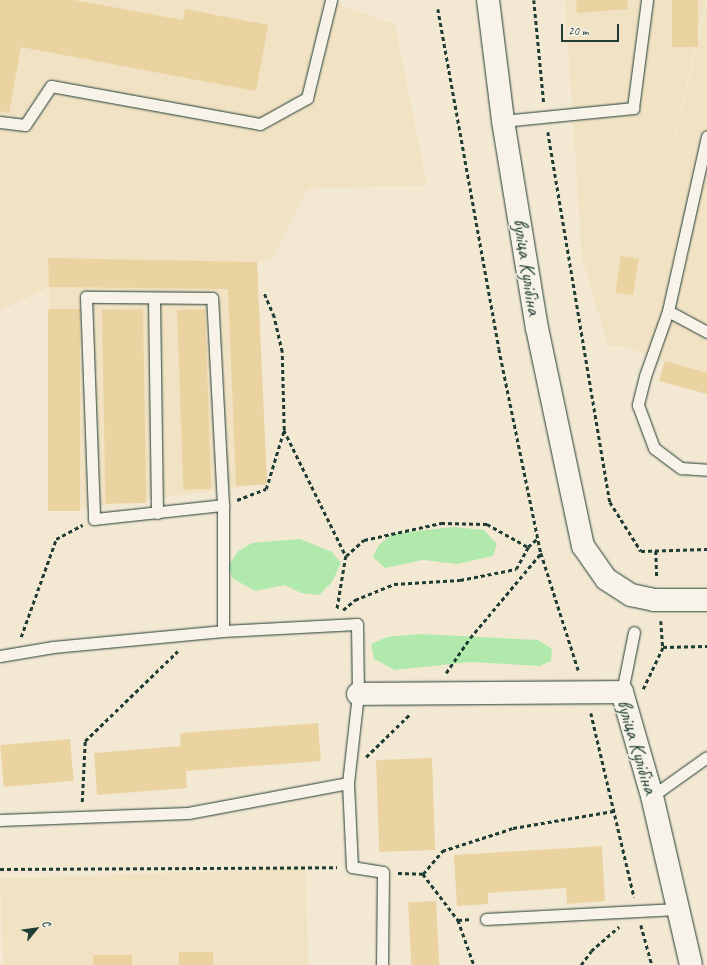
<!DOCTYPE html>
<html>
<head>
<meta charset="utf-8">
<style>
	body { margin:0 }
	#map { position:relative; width:707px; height:965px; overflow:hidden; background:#f3e9d3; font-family:Caveat,sans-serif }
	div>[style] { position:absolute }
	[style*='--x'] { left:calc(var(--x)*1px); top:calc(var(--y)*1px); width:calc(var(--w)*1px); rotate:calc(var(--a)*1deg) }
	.built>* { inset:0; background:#f1e2c4; transform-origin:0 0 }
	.green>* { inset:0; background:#b1e9ad }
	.building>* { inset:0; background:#ebd3a1; transform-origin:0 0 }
	.path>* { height:2.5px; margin-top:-1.25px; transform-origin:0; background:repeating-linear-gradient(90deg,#1f3d34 0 4px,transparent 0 7px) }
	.roads { filter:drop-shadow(0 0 1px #1f3d34) drop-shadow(0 0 1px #1f3d34) }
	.lane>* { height:11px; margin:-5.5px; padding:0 5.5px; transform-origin:5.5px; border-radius:5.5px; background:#f7f3e8 }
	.street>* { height:22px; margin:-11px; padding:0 11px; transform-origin:11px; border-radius:11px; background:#f7f3e8 }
	.secondary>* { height:22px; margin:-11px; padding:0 11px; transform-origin:11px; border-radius:11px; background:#f7f3e8 }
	span { translate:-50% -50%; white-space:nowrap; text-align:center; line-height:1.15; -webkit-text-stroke:3px #f7f3e8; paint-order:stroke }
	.street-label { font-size:20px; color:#1f3d34 }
	.north { position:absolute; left:16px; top:909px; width:40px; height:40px; -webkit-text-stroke:3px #f7f3e8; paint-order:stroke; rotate:61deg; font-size:11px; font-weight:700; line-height:16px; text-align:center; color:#1f3d34 }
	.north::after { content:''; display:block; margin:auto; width:14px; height:18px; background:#1f3d34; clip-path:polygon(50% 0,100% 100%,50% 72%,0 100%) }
	.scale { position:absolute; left:561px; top:24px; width:58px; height:18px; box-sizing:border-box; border:2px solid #1f3d34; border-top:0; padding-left:5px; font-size:12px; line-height:14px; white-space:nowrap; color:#1f3d34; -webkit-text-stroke:3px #f7f3e8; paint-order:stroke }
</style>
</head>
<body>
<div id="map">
	<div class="built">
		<div style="clip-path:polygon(0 0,325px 0,395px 24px,427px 185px,307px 189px,272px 260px,257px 262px,267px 484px,56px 511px,49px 287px,0 311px)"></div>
		<div style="clip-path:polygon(565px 0,706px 0,636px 306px,707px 3px,707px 394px,659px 380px,664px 361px,627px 347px,608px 345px,582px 259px)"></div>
		<div style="left:305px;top:868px;width:97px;height:305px;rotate:88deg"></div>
	</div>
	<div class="green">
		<div style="clip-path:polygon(454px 527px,484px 530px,497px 544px,493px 556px,457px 564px,423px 560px,385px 568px,373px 557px,378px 546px,392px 534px)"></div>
		<div style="clip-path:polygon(300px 539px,332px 552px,341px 563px,332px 582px,319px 595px,301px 593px,285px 585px,255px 591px,232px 578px,229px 565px,238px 551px,252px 543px)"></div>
		<div style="clip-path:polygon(420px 634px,538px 640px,552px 649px,551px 661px,540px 666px,470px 662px,395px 670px,374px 659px,371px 644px,387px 637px)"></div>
	</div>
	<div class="building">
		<div style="clip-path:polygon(0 0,74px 0,183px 20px,185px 9px,268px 25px,256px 91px,21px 47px,9px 113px,0 111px)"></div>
		<div style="clip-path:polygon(576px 0,627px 0,628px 9px,577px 13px)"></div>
		<div style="left:672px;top:0;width:26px;height:47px"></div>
		<div style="left:621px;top:256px;width:18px;height:37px;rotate:9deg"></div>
		<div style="clip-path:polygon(48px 258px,257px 262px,267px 484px,236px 486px,228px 289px,49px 287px)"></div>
		<div style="left:48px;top:309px;width:32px;height:202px"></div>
		<div style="left:143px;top:309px;width:194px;height:41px;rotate:89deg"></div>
		<div style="left:205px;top:309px;width:180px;height:28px;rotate:88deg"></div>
		<div style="clip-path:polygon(665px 361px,707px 373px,707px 394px,659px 381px)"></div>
		<div style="clip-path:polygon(318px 723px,321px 761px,186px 771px,187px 788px,97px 795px,94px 753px,181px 746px,180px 733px)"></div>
		<div style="left:70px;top:739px;width:42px;height:70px;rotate:85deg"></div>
		<div style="left:432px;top:758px;width:92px;height:56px;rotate:88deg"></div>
		<div style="clip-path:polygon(602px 846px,605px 901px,567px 904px,566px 888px,488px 893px,488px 904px,457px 906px,454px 855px)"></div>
		<div style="left:436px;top:901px;width:64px;height:28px;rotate:87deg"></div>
		<div style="left:213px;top:952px;width:13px;height:34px;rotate:90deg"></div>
		<div style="left:93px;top:955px;width:39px;height:10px"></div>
	</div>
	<div class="path">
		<div style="--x:534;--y:0;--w:103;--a:84.5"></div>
		<div style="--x:438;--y:9;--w:345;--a:79.8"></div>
		<div style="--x:499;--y:349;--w:208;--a:78.4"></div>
		<div style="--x:541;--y:553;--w:125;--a:72.3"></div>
		<div style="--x:548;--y:132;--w:375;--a:80.5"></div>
		<div style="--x:610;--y:502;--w:58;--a:57.7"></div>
		<div style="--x:641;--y:551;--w:66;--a:-1.7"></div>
		<div style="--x:284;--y:430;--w:140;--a:63.8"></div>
		<div style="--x:346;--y:556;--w:55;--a:99.5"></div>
		<div style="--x:237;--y:500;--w:31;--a:-21"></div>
		<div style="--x:266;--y:489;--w:62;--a:-73"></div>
		<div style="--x:284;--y:430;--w:78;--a:-91.5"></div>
		<div style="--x:282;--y:352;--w:36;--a:-103"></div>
		<div style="--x:274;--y:317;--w:26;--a:-113"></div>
		<div style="--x:656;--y:551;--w:27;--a:88"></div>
		<div style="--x:346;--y:556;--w:24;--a:-42"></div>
		<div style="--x:364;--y:540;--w:79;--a:-12.4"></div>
		<div style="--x:441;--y:523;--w:46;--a:1.2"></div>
		<div style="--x:487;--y:524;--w:47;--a:29.3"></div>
		<div style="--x:343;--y:610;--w:16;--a:-40"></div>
		<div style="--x:355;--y:600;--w:42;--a:-22.3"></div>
		<div style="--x:394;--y:584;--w:66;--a:-3.5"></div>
		<div style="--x:460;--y:580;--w:57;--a:-11.1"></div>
		<div style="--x:516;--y:569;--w:25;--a:-61"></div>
		<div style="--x:528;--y:547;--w:13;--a:-42"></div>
		<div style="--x:661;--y:621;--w:26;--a:86"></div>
		<div style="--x:21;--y:637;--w:104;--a:-70.3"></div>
		<div style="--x:56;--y:539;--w:30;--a:-28"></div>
		<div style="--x:446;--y:673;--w:42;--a:-55.6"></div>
		<div style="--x:470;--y:638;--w:111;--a:-50.1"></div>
		<div style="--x:643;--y:689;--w:47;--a:-64.5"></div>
		<div style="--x:663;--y:647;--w:44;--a:-1.3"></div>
		<div style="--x:591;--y:713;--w:189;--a:76.8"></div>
		<div style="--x:366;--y:757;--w:62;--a:-44.3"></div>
		<div style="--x:82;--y:802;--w:61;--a:-87.2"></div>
		<div style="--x:85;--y:741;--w:129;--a:-44.1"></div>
		<div style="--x:0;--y:869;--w:337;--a:-0.3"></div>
		<div style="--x:398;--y:873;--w:25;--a:2"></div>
		<div style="--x:423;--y:874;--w:58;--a:52.7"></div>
		<div style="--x:458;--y:920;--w:14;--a:-4"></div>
		<div style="--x:423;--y:874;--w:30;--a:-50"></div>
		<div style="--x:442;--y:851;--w:75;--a:-17.9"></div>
		<div style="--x:513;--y:828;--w:102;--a:-9.6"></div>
		<div style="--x:458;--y:920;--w:48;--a:70.4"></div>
		<div style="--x:641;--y:925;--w:41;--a:74.6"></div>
		<div style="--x:581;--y:965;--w:17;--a:-54"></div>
		<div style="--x:591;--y:951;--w:37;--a:-41"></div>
	</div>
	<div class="roads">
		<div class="lane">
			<div style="--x:503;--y:121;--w:131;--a:-5.7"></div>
			<div style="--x:633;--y:108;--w:109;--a:-82.6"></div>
			<div style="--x:0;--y:122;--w:25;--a:7"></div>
			<div style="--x:25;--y:125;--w:47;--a:-56.3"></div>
			<div style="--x:51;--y:86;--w:212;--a:10.3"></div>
			<div style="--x:260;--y:124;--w:54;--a:-29"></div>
			<div style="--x:307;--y:98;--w:101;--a:-76.2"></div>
			<div style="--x:154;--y:298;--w:215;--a:89.2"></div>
			<div style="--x:668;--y:311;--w:179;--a:-77.4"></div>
			<div style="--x:707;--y:332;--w:44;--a:-151.7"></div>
			<div style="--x:668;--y:311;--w:69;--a:109.5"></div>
			<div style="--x:645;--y:376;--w:30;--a:104"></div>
			<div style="--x:638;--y:405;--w:46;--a:69.6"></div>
			<div style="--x:654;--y:448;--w:34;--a:37"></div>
			<div style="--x:681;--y:468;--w:26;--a:4"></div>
			<div style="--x:223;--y:631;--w:126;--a:-90"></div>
			<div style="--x:223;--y:505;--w:207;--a:-93"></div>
			<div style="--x:212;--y:298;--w:126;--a:-179.5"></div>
			<div style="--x:86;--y:297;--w:222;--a:87.9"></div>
			<div style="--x:94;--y:519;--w:130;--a:-6.2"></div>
			<div style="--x:0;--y:656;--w:54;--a:-9.6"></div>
			<div style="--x:53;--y:647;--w:171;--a:-5.4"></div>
			<div style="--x:223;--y:631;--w:134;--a:-3"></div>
			<div style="--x:357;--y:624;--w:70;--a:89.2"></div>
			<div style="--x:358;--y:694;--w:90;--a:96.4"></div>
			<div style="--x:348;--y:783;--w:84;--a:87.3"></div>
			<div style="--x:352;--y:867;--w:31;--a:9"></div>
			<div style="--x:383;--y:872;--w:93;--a:90.6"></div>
			<div style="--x:622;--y:692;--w:61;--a:-78.7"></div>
			<div style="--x:652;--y:796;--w:67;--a:-35.3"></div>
			<div style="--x:0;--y:820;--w:188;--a:-2.1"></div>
			<div style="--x:188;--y:813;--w:163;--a:-10.6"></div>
			<div style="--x:486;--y:919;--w:191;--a:-3"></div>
		</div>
		<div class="street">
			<div style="--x:358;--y:694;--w:264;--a:-0.4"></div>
			<div style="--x:622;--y:692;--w:108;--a:73.9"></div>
			<div style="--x:652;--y:796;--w:173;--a:77"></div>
		</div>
		<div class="secondary">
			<div style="--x:488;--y:0;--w:122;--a:82.9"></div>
			<div style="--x:503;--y:121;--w:210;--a:80.7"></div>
			<div style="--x:537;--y:328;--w:223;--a:78.1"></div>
			<div style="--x:583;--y:546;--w:40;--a:55.1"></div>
			<div style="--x:606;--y:579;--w:30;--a:33"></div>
			<div style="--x:631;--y:595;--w:24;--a:12"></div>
			<div style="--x:654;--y:600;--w:53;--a:0"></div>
		</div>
	</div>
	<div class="street-label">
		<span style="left:527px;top:267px;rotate:81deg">вуліца Кулібіна</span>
		<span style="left:637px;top:747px;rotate:73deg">вуліца Кулібіна</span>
	</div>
	<div class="north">С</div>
	<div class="scale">20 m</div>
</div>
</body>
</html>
